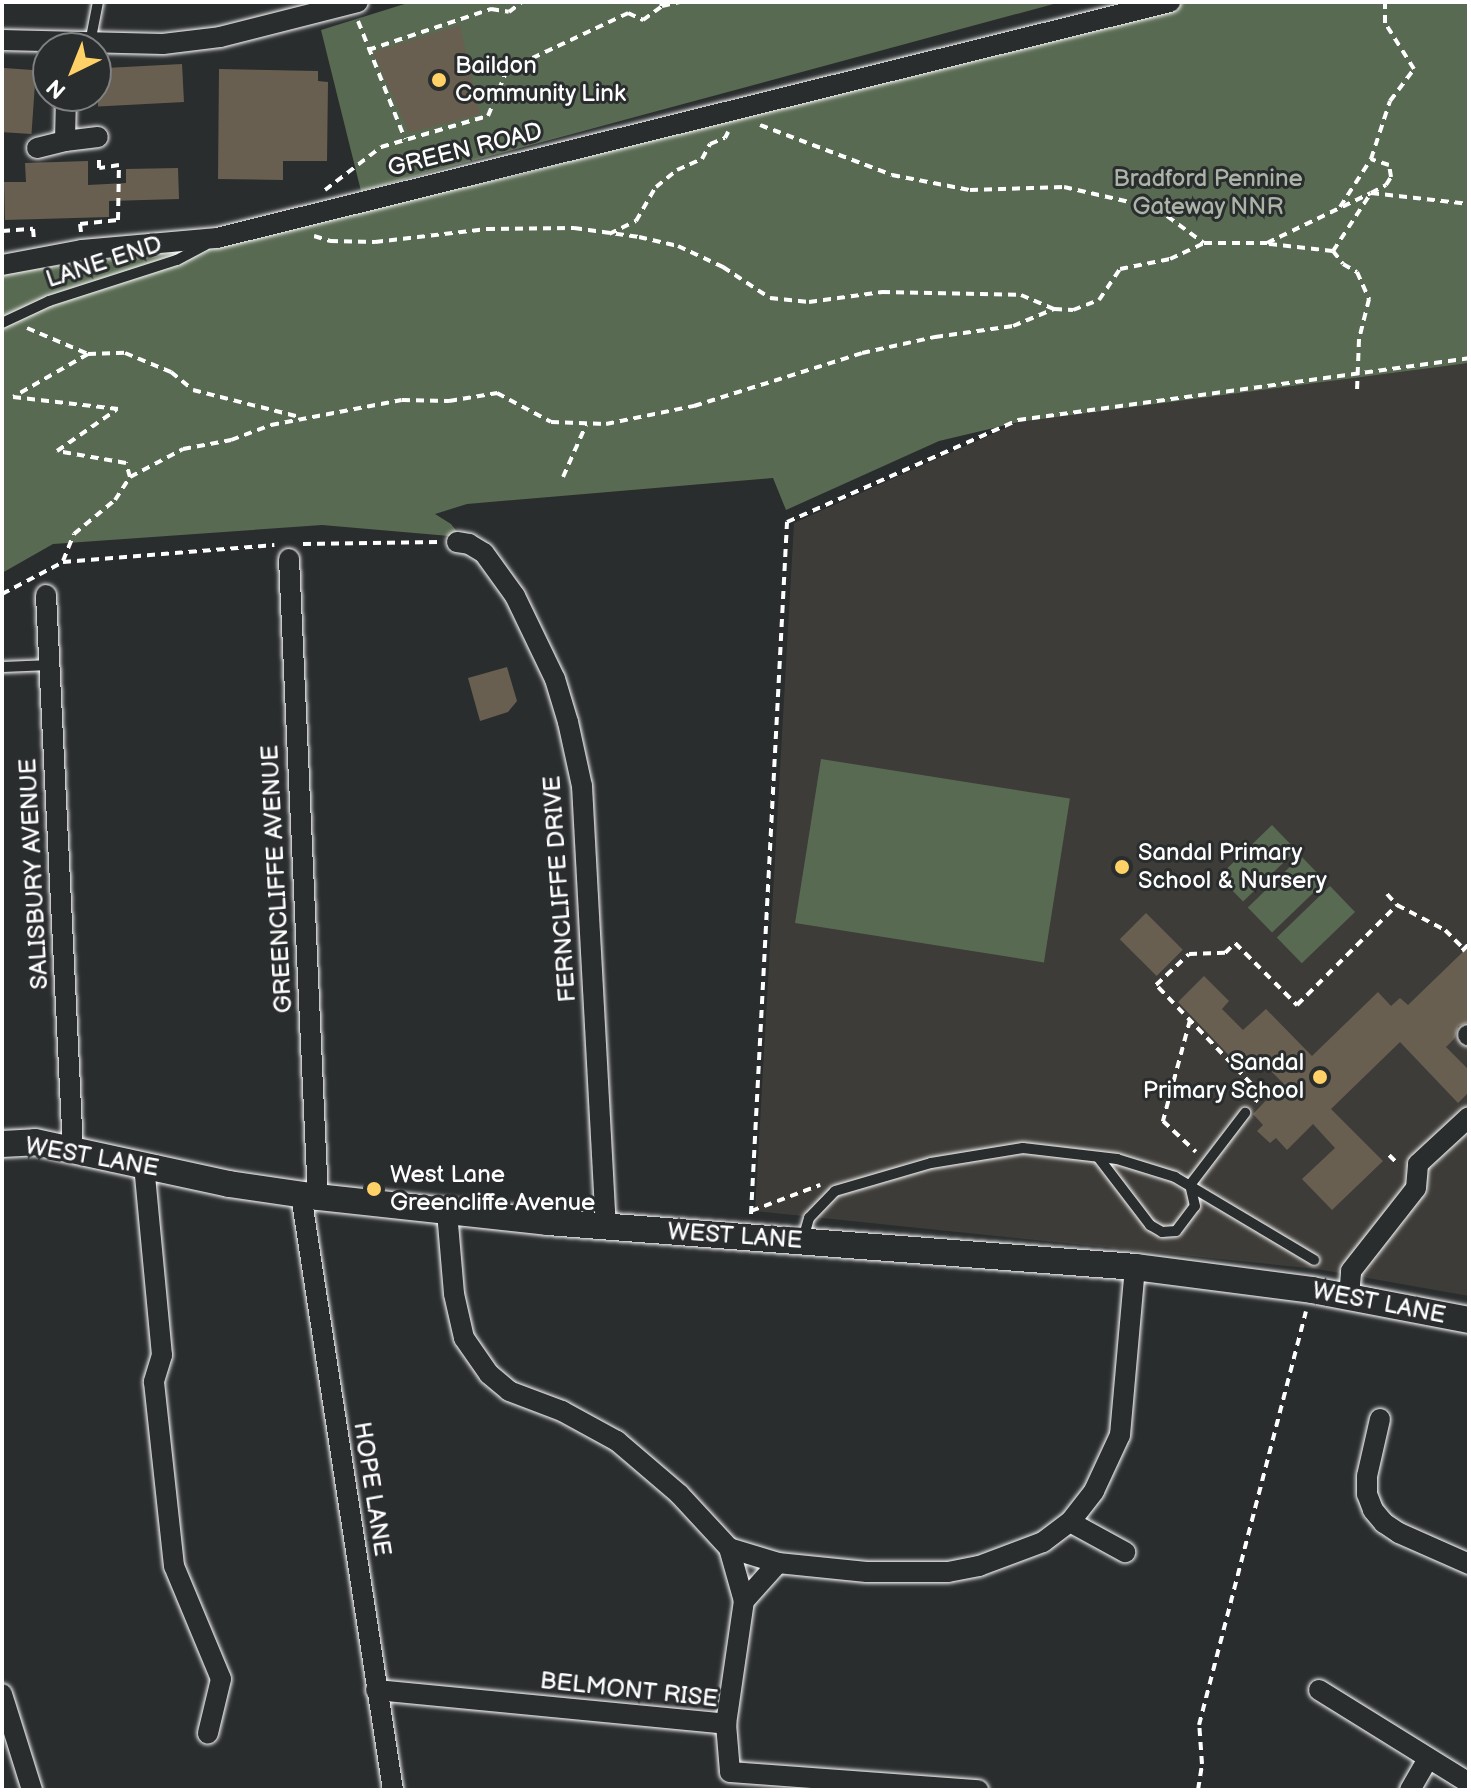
<!DOCTYPE html>
<html>
<head>
<meta charset="utf-8">
<style>
	body { margin:0 }
	#map { position:relative; width:1471px; height:1792px; overflow:hidden; background:#2a2d2e; font-family:"Balsamiq Sans",sans-serif }
	div>[style] { position:absolute }
	[style*='--x'] { left:calc(var(--x)*1px); top:calc(var(--y)*1px); width:calc(var(--w)*1px); rotate:calc(var(--a)*1deg) }
	.built>* { inset:0; background:#3d3c38 }
	.green>* { inset:0; background:#596a52; transform-origin:0 0 }
	.building>* { inset:0; background:#695f51; transform-origin:0 0 }
	.path>* { height:4px; margin-top:-2px; transform-origin:0; background:repeating-linear-gradient(90deg,#fff 0 8px,transparent 0 14px) }
	.roads { filter:drop-shadow(0 0 2px #fff) drop-shadow(0 0 2px #fff) }
	.service>* { height:10px; margin:-5px; padding:0 5px; transform-origin:5px; border-radius:5px; background:#2a2d2e }
	.minor>* { height:20px; margin:-10px; padding:0 10px; transform-origin:10px; border-radius:10px; background:#2a2d2e }
	.tertiary>* { height:26px; margin:-13px; padding:0 13px; transform-origin:13px; border-radius:13px; background:#2a2d2e }
	.dots>* { width:22px; height:22px; translate:-50% -50%; box-sizing:border-box; border:4px solid #2a2d2e; border-radius:50% }
	span { translate:-50% -50%; white-space:nowrap; text-align:center; line-height:1.15; -webkit-text-stroke:6px #2a2d2e; paint-order:stroke }
	.poi-label { font-size:24px; color:#fff }
	.left { translate:0 -50%; text-align:left }
	.right { translate:-100% -50%; text-align:right }
	.street-label { font-size:24px; color:#fff }
	.park-label { font-size:24px; color:#acb4a8 }
	.frame { position:absolute; inset:0; border:4px solid #fff; pointer-events:none }
	.north { position:absolute; left:32px; top:32px; width:80px; height:80px; box-sizing:border-box; background:#2a2d2e; border:2px solid #7f8182; border-radius:50%; rotate:223deg; font-size:22px; font-weight:700; line-height:32px; text-align:center; color:#fff }
	.north::after { content:''; display:block; margin:auto; width:28px; height:36px; background:#ffd166; clip-path:polygon(50% 0,100% 100%,50% 72%,0 100%) }
</style>
</head>
<body>
<div id="map">
	<div class="built">
		<div style="clip-path:polygon(1469px 363px,1469px 1296px,1317px 1269px,755px 1211px,794px 523px,1019px 422px)"></div>
	</div>
	<div class="green">
		<div style="clip-path:polygon(411px 2px,1061px 2px,361px 191px,321px 30px)"></div>
		<div style="clip-path:polygon(1190px 2px,1469px 2px,1469px 363px,1019px 422px,939px 441px,786px 510px,773px 478px,467px 504px,435px 514px,451px 524px,461px 537px,322px 525px,53px 544px,2px 573px,2px 273px,192px 248px,515px 176px,1011px 43px)"></div>
		<div style="left:821px;top:759px;width:252px;height:166px;rotate:9deg"></div>
		<div style="left:1272px;top:825px;width:35px;height:74px;rotate:46deg"></div>
		<div style="left:1301px;top:856px;width:35px;height:74px;rotate:46deg"></div>
		<div style="left:1330px;top:886px;width:36px;height:74px;rotate:46deg"></div>
	</div>
	<div class="building">
		<div style="clip-path:polygon(460px 25px,480px 114px,409px 133px,373px 52px)"></div>
		<div style="left:182px;top:64px;width:38px;height:86px;rotate:87deg"></div>
		<div style="left:4px;top:68px;width:32px;height:64px;rotate:4deg"></div>
		<div style="clip-path:polygon(219px 69px,318px 71px,318px 81px,328px 82px,327px 161px,283px 161px,283px 180px,218px 179px)"></div>
		<div style="clip-path:polygon(88px 161px,88px 185px,126px 183px,126px 169px,178px 168px,179px 199px,109px 201px,109px 217px,5px 220px,4px 182px,26px 182px,25px 163px)"></div>
		<div style="clip-path:polygon(507px 667px,517px 701px,508px 712px,480px 721px,468px 678px)"></div>
		<div style="left:1146px;top:913px;width:52px;height:37px;rotate:45deg"></div>
		<div style="clip-path:polygon(1469px 946px,1469px 1022px,1458px 1026px,1455px 1038px,1446px 1047px,1469px 1070px,1469px 1092px,1458px 1103px,1400px 1042px,1331px 1109px,1383px 1161px,1332px 1210px,1302px 1179px,1335px 1148px,1313px 1124px,1287px 1150px,1276px 1138px,1270px 1143px,1257px 1131px,1263px 1125px,1253px 1114px,1283px 1083px,1258px 1058px,1245px 1072px,1178px 1002px,1204px 976px,1229px 1001px,1222px 1009px,1243px 1030px,1266px 1009px,1312px 1056px,1378px 992px,1391px 1006px,1400px 998px,1408px 1005px)"></div>
	</div>
	<div class="path">
		<div style="--x:662;--y:6;--w:18;--a:-13"></div>
		<div style="--x:358;--y:21;--w:127;--a:68.3"></div>
		<div style="--x:368;--y:50;--w:130;--a:-18.4"></div>
		<div style="--x:491;--y:9;--w:18;--a:9"></div>
		<div style="--x:509;--y:12;--w:16;--a:-38"></div>
		<div style="--x:760;--y:125;--w:141;--a:20.7"></div>
		<div style="--x:892;--y:175;--w:79;--a:10.9"></div>
		<div style="--x:970;--y:190;--w:94;--a:-1.8"></div>
		<div style="--x:1064;--y:187;--w:94;--a:12.9"></div>
		<div style="--x:1156;--y:208;--w:59;--a:36.1"></div>
		<div style="--x:325;--y:190;--w:71;--a:-37.5"></div>
		<div style="--x:381;--y:147;--w:111;--a:-16.2"></div>
		<div style="--x:488;--y:116;--w:50;--a:-67.6"></div>
		<div style="--x:507;--y:70;--w:134;--a:-25.2"></div>
		<div style="--x:628;--y:13;--w:17;--a:25"></div>
		<div style="--x:643;--y:20;--w:24;--a:-36"></div>
		<div style="--x:662;--y:6;--w:4;--a:-104"></div>
		<div style="--x:1340;--y:207;--w:57;--a:-57.1"></div>
		<div style="--x:2;--y:231;--w:31;--a:-4"></div>
		<div style="--x:33;--y:229;--w:11;--a:85"></div>
		<div style="--x:81;--y:232;--w:8;--a:-97"></div>
		<div style="--x:80;--y:224;--w:38;--a:-6"></div>
		<div style="--x:118;--y:220;--w:55;--a:-89"></div>
		<div style="--x:119;--y:165;--w:20;--a:171"></div>
		<div style="--x:99;--y:168;--w:10;--a:-90"></div>
		<div style="--x:609;--y:234;--w:30;--a:-26"></div>
		<div style="--x:636;--y:221;--w:39;--a:-60"></div>
		<div style="--x:656;--y:187;--w:27;--a:-39"></div>
		<div style="--x:677;--y:170;--w:27;--a:-24"></div>
		<div style="--x:702;--y:159;--w:17;--a:-62"></div>
		<div style="--x:710;--y:144;--w:16;--a:-22"></div>
		<div style="--x:725;--y:138;--w:7;--a:-63"></div>
		<div style="--x:314;--y:236;--w:17;--a:17"></div>
		<div style="--x:330;--y:241;--w:45;--a:1.3"></div>
		<div style="--x:375;--y:242;--w:113;--a:-6.6"></div>
		<div style="--x:487;--y:229;--w:87;--a:-0.7"></div>
		<div style="--x:574;--y:228;--w:66;--a:7.9"></div>
		<div style="--x:639;--y:237;--w:40;--a:13"></div>
		<div style="--x:678;--y:246;--w:50;--a:25"></div>
		<div style="--x:723;--y:267;--w:56;--a:33.4"></div>
		<div style="--x:770;--y:298;--w:39;--a:6"></div>
		<div style="--x:809;--y:302;--w:74;--a:-7.8"></div>
		<div style="--x:882;--y:292;--w:139;--a:1.2"></div>
		<div style="--x:1021;--y:295;--w:36;--a:23"></div>
		<div style="--x:1269;--y:244;--w:64;--a:6.2"></div>
		<div style="--x:1333;--y:251;--w:69;--a:-56.8"></div>
		<div style="--x:1371;--y:193;--w:17;--a:-28"></div>
		<div style="--x:1386;--y:185;--w:9;--a:-58"></div>
		<div style="--x:1391;--y:177;--w:12;--a:-99"></div>
		<div style="--x:1389;--y:165;--w:19;--a:-162"></div>
		<div style="--x:1371;--y:159;--w:61;--a:-71.9"></div>
		<div style="--x:1390;--y:101;--w:40;--a:-53"></div>
		<div style="--x:1414;--y:69;--w:54;--a:-122.2"></div>
		<div style="--x:1385;--y:23;--w:21;--a:-90"></div>
		<div style="--x:1333;--y:251;--w:16;--a:52"></div>
		<div style="--x:1343;--y:264;--w:16;--a:30"></div>
		<div style="--x:1357;--y:272;--w:30;--a:66"></div>
		<div style="--x:1369;--y:299;--w:41;--a:104"></div>
		<div style="--x:1359;--y:339;--w:51;--a:92.2"></div>
		<div style="--x:27;--y:328;--w:66;--a:23.1"></div>
		<div style="--x:88;--y:354;--w:86;--a:150.2"></div>
		<div style="--x:13;--y:397;--w:106;--a:6.5"></div>
		<div style="--x:88;--y:354;--w:37;--a:-2"></div>
		<div style="--x:125;--y:353;--w:50;--a:22.4"></div>
		<div style="--x:171;--y:372;--w:28;--a:39"></div>
		<div style="--x:193;--y:390;--w:110;--a:14.2"></div>
		<div style="--x:130;--y:477;--w:60;--a:-27.8"></div>
		<div style="--x:183;--y:449;--w:49;--a:-10.6"></div>
		<div style="--x:231;--y:440;--w:43;--a:-20.6"></div>
		<div style="--x:271;--y:425;--w:133;--a:-10.8"></div>
		<div style="--x:402;--y:400;--w:47;--a:1.2"></div>
		<div style="--x:449;--y:401;--w:49;--a:-9.5"></div>
		<div style="--x:497;--y:393;--w:61;--a:28.2"></div>
		<div style="--x:551;--y:422;--w:55;--a:2.1"></div>
		<div style="--x:606;--y:424;--w:90;--a:-11.6"></div>
		<div style="--x:694;--y:406;--w:176;--a:-17.5"></div>
		<div style="--x:862;--y:353;--w:75;--a:-12.4"></div>
		<div style="--x:935;--y:337;--w:79;--a:-8"></div>
		<div style="--x:1013;--y:326;--w:44;--a:-22.5"></div>
		<div style="--x:1054;--y:309;--w:19;--a:3"></div>
		<div style="--x:1073;--y:310;--w:28;--a:-21"></div>
		<div style="--x:1099;--y:300;--w:37;--a:-56"></div>
		<div style="--x:1120;--y:269;--w:51;--a:-11.3"></div>
		<div style="--x:1170;--y:259;--w:38;--a:-25"></div>
		<div style="--x:1204;--y:243;--w:63;--a:0"></div>
		<div style="--x:1267;--y:243;--w:115;--a:-25.7"></div>
		<div style="--x:1371;--y:193;--w:99;--a:6.4"></div>
		<div style="--x:563;--y:477;--w:57;--a:-66.1"></div>
		<div style="--x:303;--y:544;--w:135;--a:-0.8"></div>
		<div style="--x:63;--y:561;--w:29;--a:-68"></div>
		<div style="--x:74;--y:534;--w:53;--a:-39.7"></div>
		<div style="--x:115;--y:500;--w:27;--a:-57"></div>
		<div style="--x:130;--y:477;--w:15;--a:-106"></div>
		<div style="--x:126;--y:463;--w:70;--a:-170.1"></div>
		<div style="--x:57;--y:451;--w:72;--a:-34.8"></div>
		<div style="--x:2;--y:594;--w:69;--a:-27.7"></div>
		<div style="--x:63;--y:562;--w:212;--a:-4.6"></div>
		<div style="--x:1387;--y:894;--w:15;--a:48"></div>
		<div style="--x:1397;--y:905;--w:54;--a:27.5"></div>
		<div style="--x:1445;--y:930;--w:27;--a:45"></div>
		<div style="--x:1462;--y:951;--w:10;--a:-45"></div>
		<div style="--x:1190;--y:1020;--w:105;--a:105"></div>
		<div style="--x:1163;--y:1121;--w:45;--a:43.2"></div>
		<div style="--x:1255;--y:1102;--w:10;--a:-53"></div>
		<div style="--x:1261;--y:1094;--w:151;--a:-133.9"></div>
		<div style="--x:1156;--y:985;--w:45;--a:-43.2"></div>
		<div style="--x:1189;--y:954;--w:36;--a:-2"></div>
		<div style="--x:1225;--y:953;--w:14;--a:-45"></div>
		<div style="--x:1235;--y:943;--w:88;--a:45"></div>
		<div style="--x:1297;--y:1005;--w:141;--a:-45"></div>
		<div style="--x:1389;--y:1155;--w:11;--a:45"></div>
		<div style="--x:751;--y:1211;--w:74;--a:-20.6"></div>
		<div style="--x:751;--y:1214;--w:693;--a:-87.02"></div>
		<div style="--x:787;--y:522;--w:253;--a:-23.8"></div>
		<div style="--x:1018;--y:420;--w:455;--a:-7.8"></div>
		<div style="--x:1198;--y:1790;--w:26;--a:-81"></div>
		<div style="--x:1202;--y:1764;--w:39;--a:-94"></div>
		<div style="--x:1199;--y:1725;--w:427;--a:-75.5"></div>
	</div>
	<div class="roads">
		<div class="service">
			<div style="--x:90;--y:43;--w:42;--a:-79"></div>
			<div style="--x:2;--y:323;--w:52;--a:-25.1"></div>
			<div style="--x:49;--y:301;--w:134;--a:-17.8"></div>
			<div style="--x:177;--y:260;--w:32;--a:-28"></div>
			<div style="--x:2;--y:667;--w:49;--a:-2.3"></div>
			<div style="--x:1098;--y:1157;--w:86;--a:52.6"></div>
			<div style="--x:1150;--y:1225;--w:14;--a:30"></div>
			<div style="--x:1162;--y:1232;--w:14;--a:-4"></div>
			<div style="--x:1176;--y:1231;--w:31;--a:-53"></div>
			<div style="--x:1195;--y:1206;--w:22;--a:-103"></div>
			<div style="--x:1190;--y:1185;--w:91;--a:-52.6"></div>
			<div style="--x:803;--y:1239;--w:22;--a:-74"></div>
			<div style="--x:809;--y:1218;--w:37;--a:-46"></div>
			<div style="--x:835;--y:1191;--w:100;--a:-16.3"></div>
			<div style="--x:931;--y:1163;--w:93;--a:-9.3"></div>
			<div style="--x:1023;--y:1148;--w:95;--a:6.7"></div>
			<div style="--x:1117;--y:1159;--w:61;--a:17.2"></div>
			<div style="--x:1175;--y:1177;--w:162;--a:30.8"></div>
		</div>
		<div class="minor">
			<div style="--x:2;--y:40;--w:161;--a:1.4"></div>
			<div style="--x:163;--y:44;--w:57;--a:-7"></div>
			<div style="--x:220;--y:37;--w:142;--a:-14.2"></div>
			<div style="--x:66;--y:96;--w:45;--a:91.3"></div>
			<div style="--x:65;--y:141;--w:33;--a:-7"></div>
			<div style="--x:37;--y:148;--w:29;--a:-14"></div>
			<div style="--x:2;--y:265;--w:81;--a:-10.6"></div>
			<div style="--x:82;--y:250;--w:136;--a:-5.1"></div>
			<div style="--x:217;--y:238;--w:982;--a:-13.91"></div>
			<div style="--x:457;--y:542;--w:12;--a:9"></div>
			<div style="--x:469;--y:544;--w:17;--a:31"></div>
			<div style="--x:484;--y:553;--w:53;--a:54.2"></div>
			<div style="--x:515;--y:596;--w:92;--a:64.3"></div>
			<div style="--x:555;--y:679;--w:45;--a:73.2"></div>
			<div style="--x:568;--y:722;--w:66;--a:77.7"></div>
			<div style="--x:582;--y:786;--w:440;--a:86.9"></div>
			<div style="--x:289;--y:559;--w:639;--a:87.4"></div>
			<div style="--x:46;--y:595;--w:556;--a:87.21"></div>
			<div style="--x:1468;--y:1035;--w:1;--a:45"></div>
			<div style="--x:144;--y:1165;--w:191;--a:84.6"></div>
			<div style="--x:162;--y:1355;--w:28;--a:107"></div>
			<div style="--x:154;--y:1382;--w:185;--a:83.8"></div>
			<div style="--x:174;--y:1566;--w:122;--a:67.4"></div>
			<div style="--x:221;--y:1679;--w:56;--a:103.5"></div>
			<div style="--x:301;--y:1195;--w:602;--a:81.21"></div>
			<div style="--x:447;--y:1212;--w:82;--a:85.1"></div>
			<div style="--x:454;--y:1294;--w:45;--a:77.2"></div>
			<div style="--x:464;--y:1338;--w:44;--a:55.2"></div>
			<div style="--x:489;--y:1374;--w:26;--a:40"></div>
			<div style="--x:509;--y:1391;--w:57;--a:20.7"></div>
			<div style="--x:562;--y:1411;--w:63;--a:28.6"></div>
			<div style="--x:617;--y:1441;--w:82;--a:40.5"></div>
			<div style="--x:679;--y:1494;--w:74;--a:47.2"></div>
			<div style="--x:729;--y:1548;--w:51;--a:17"></div>
			<div style="--x:778;--y:1563;--w:89;--a:5.8"></div>
			<div style="--x:867;--y:1572;--w:81;--a:0"></div>
			<div style="--x:948;--y:1572;--w:32;--a:-11"></div>
			<div style="--x:979;--y:1566;--w:68;--a:-20.6"></div>
			<div style="--x:1043;--y:1542;--w:34;--a:-37"></div>
			<div style="--x:1070;--y:1522;--w:39;--a:-52"></div>
			<div style="--x:1094;--y:1491;--w:62;--a:-65.1"></div>
			<div style="--x:1120;--y:1435;--w:169;--a:-84.9"></div>
			<div style="--x:1349;--y:1296;--w:25;--a:-85"></div>
			<div style="--x:1351;--y:1271;--w:105;--a:-51.9"></div>
			<div style="--x:1416;--y:1188;--w:24;--a:-85"></div>
			<div style="--x:1418;--y:1164;--w:69;--a:-42.7"></div>
			<div style="--x:1380;--y:1419;--w:58;--a:102.8"></div>
			<div style="--x:1367;--y:1476;--w:18;--a:90"></div>
			<div style="--x:1367;--y:1494;--w:17;--a:69"></div>
			<div style="--x:1373;--y:1510;--w:17;--a:50"></div>
			<div style="--x:1384;--y:1523;--w:18;--a:34"></div>
			<div style="--x:1399;--y:1533;--w:77;--a:23.9"></div>
			<div style="--x:1070;--y:1522;--w:63;--a:28.6"></div>
			<div style="--x:729;--y:1548;--w:55;--a:74.2"></div>
			<div style="--x:744;--y:1601;--w:51;--a:-48.2"></div>
			<div style="--x:376;--y:1690;--w:352;--a:5.5"></div>
			<div style="--x:726;--y:1724;--w:48;--a:85.2"></div>
			<div style="--x:730;--y:1772;--w:249;--a:4.2"></div>
			<div style="--x:1319;--y:1690;--w:176;--a:31.8"></div>
			<div style="--x:2;--y:1694;--w:101;--a:72.6"></div>
			<div style="--x:726;--y:1724;--w:124;--a:-81.7"></div>
			<div style="--x:1410;--y:1790;--w:36;--a:-60"></div>
		</div>
		<div class="tertiary">
			<div style="--x:2;--y:1144;--w:33;--a:-3"></div>
			<div style="--x:35;--y:1142;--w:198;--a:12.2"></div>
			<div style="--x:229;--y:1184;--w:90;--a:8.3"></div>
			<div style="--x:318;--y:1197;--w:231;--a:6.2"></div>
			<div style="--x:548;--y:1222;--w:589;--a:4.38"></div>
			<div style="--x:1135;--y:1267;--w:178;--a:7.4"></div>
			<div style="--x:1312;--y:1290;--w:160;--a:10.8"></div>
		</div>
	</div>
	<div class="dots">
		<div style="left:439px;top:80px;background:#ffd166"></div>
		<div style="left:1122px;top:867px;background:#ffd166"></div>
		<div style="left:1320px;top:1077px;background:#ffd166"></div>
		<div style="left:374px;top:1189px;background:#ffd166"></div>
	</div>
	<div class="poi-label">
		<span class="left" style="left:455px;top:80px">Baildon<br>Community Link</span>
		<span class="left" style="left:1138px;top:867px">Sandal Primary<br>School &amp; Nursery</span>
		<span class="right" style="left:1304px;top:1077px">Sandal<br>Primary School</span>
		<span class="left" style="left:390px;top:1189px">West Lane<br>Greencliffe Avenue</span>
	</div>
	<div class="street-label">
		<span style="left:465px;top:150px;rotate:-14deg">GREEN ROAD</span>
		<span style="left:104px;top:262px;rotate:-18deg">LANE END</span>
		<span style="left:34px;top:874px;rotate:-93deg">SALISBURY AVENUE</span>
		<span style="left:277px;top:879px;rotate:-93deg">GREENCLIFFE AVENUE</span>
		<span style="left:560px;top:889px;rotate:-94deg">FERNCLIFFE DRIVE</span>
		<span style="left:92px;top:1157px;rotate:10deg">WEST LANE</span>
		<span style="left:735px;top:1236px;rotate:4deg">WEST LANE</span>
		<span style="left:1379px;top:1303px;rotate:11deg">WEST LANE</span>
		<span style="left:372px;top:1489px;rotate:81deg">HOPE LANE</span>
		<span style="left:629px;top:1690px;rotate:6deg">BELMONT RISE</span>
	</div>
	<div class="park-label">
		<span style="left:1208px;top:193px">Bradford Pennine<br>Gateway NNR</span>
	</div>
	<div class="frame"></div>
	<div class="north">N</div>
</div>
</body>
</html>
